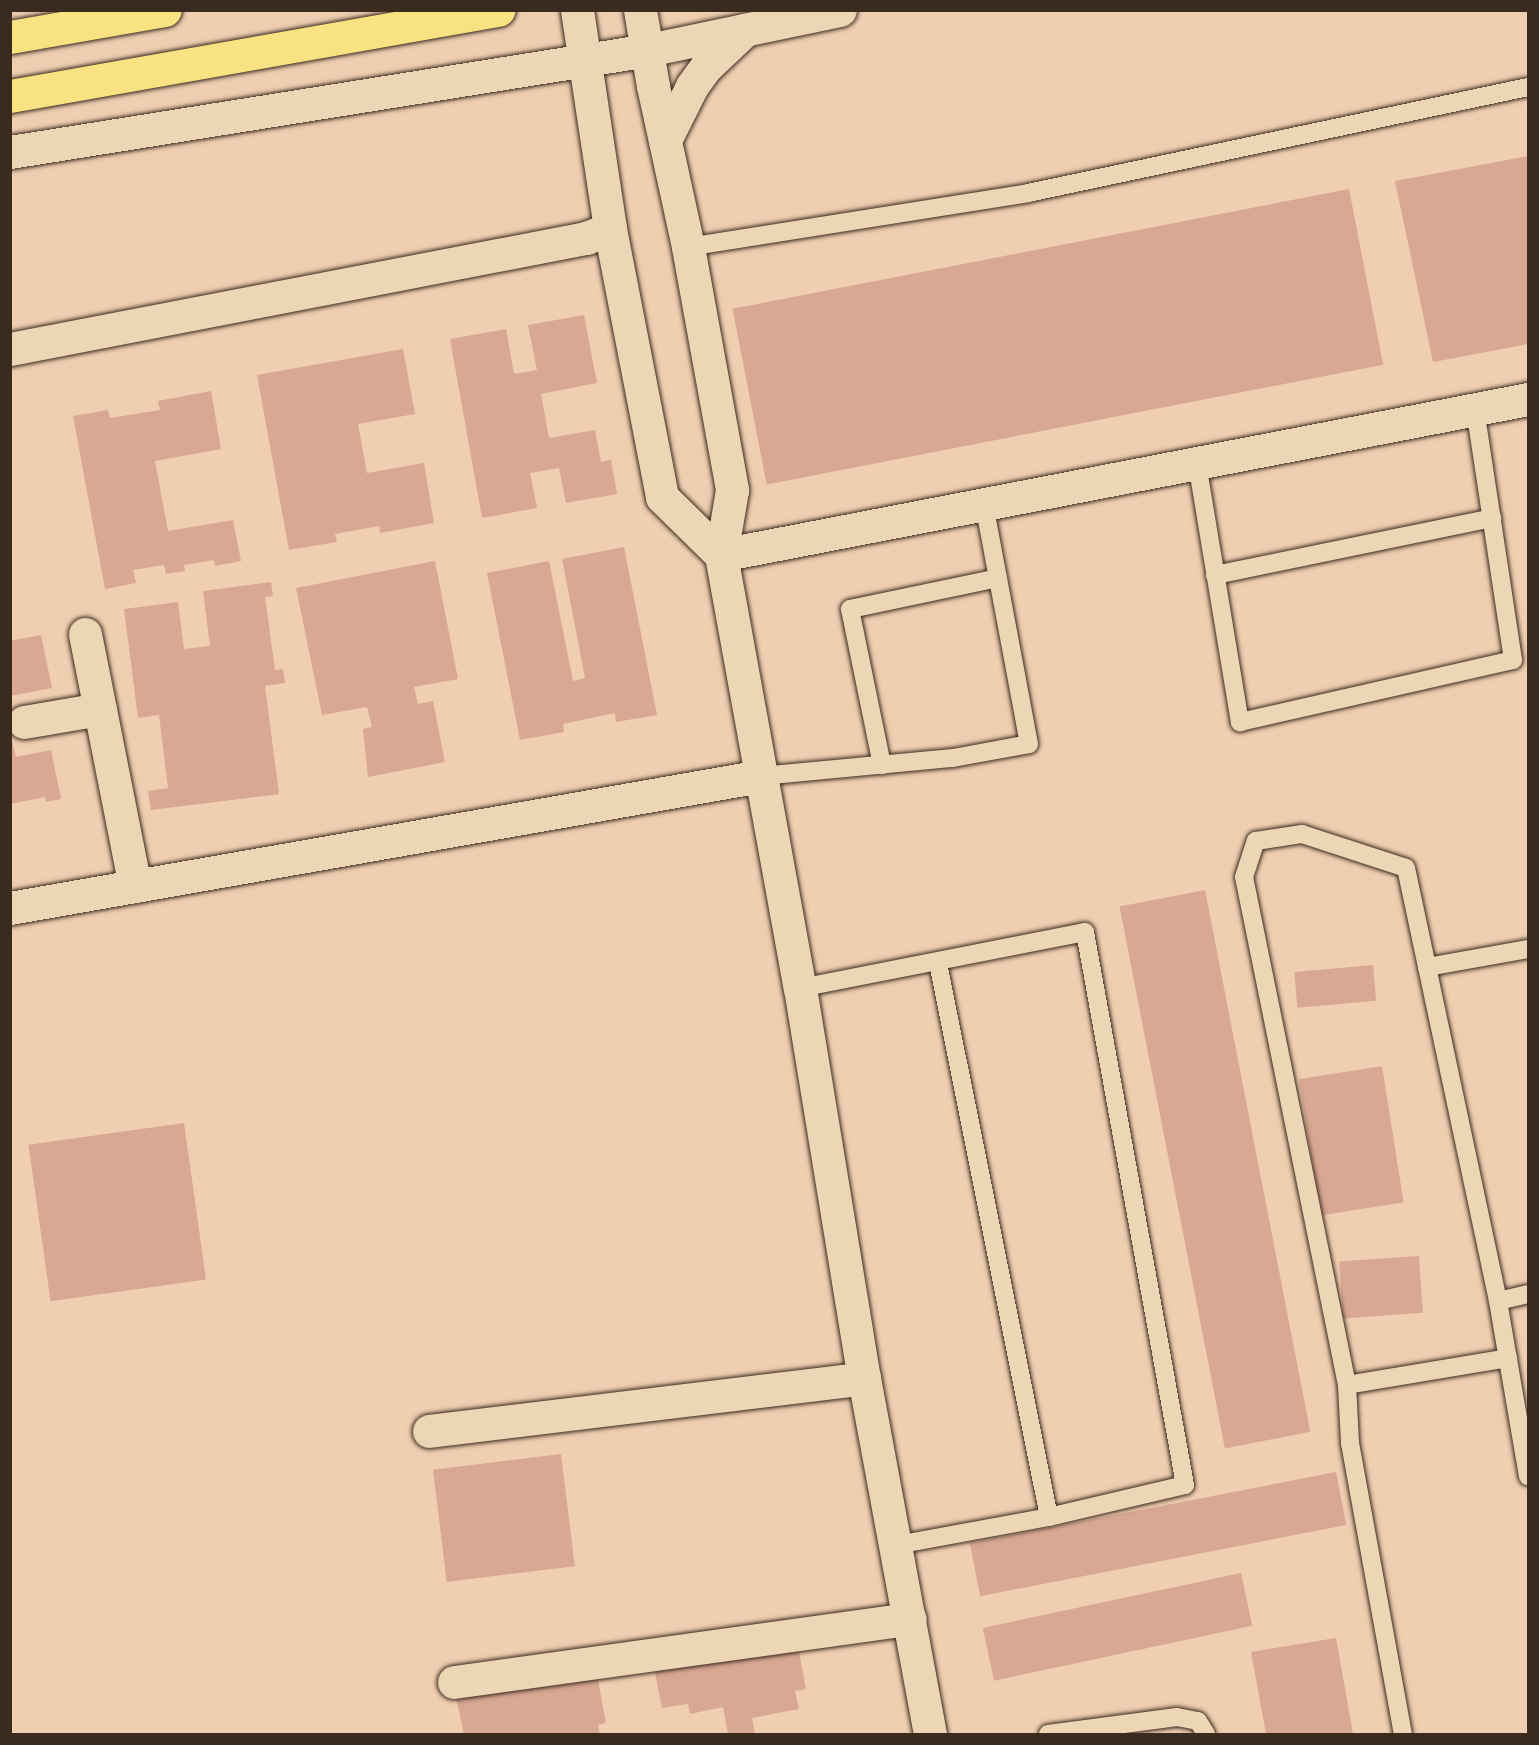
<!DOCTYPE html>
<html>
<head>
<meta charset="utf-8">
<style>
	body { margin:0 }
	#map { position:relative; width:1539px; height:1745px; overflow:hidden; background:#efceb1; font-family:"Shantell Sans",sans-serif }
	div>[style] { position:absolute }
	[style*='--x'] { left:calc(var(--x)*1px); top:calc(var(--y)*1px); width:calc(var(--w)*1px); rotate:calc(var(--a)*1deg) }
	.building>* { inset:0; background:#d9a893; transform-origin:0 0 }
	.roads { filter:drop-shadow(0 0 2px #3b2a1e) drop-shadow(0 0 2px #3b2a1e) }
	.lane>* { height:18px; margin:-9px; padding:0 9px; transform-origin:9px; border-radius:9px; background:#edd6b6 }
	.street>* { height:33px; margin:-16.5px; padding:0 16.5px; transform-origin:16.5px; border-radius:16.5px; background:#edd6b6 }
	.secondary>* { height:33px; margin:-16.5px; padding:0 16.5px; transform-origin:16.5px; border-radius:16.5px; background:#edd6b6 }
	.highway>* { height:33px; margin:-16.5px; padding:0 16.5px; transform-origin:16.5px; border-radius:16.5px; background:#f8e281 }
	span { translate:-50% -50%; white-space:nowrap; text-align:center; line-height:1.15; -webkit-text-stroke:4.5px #edd6b6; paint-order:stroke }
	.frame { position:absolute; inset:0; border:12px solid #3b2a1e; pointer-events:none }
</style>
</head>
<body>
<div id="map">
	<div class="building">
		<div style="clip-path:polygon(1528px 156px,1528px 344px,1433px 362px,1395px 181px)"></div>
		<div style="left:1349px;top:189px;width:179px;height:628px;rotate:79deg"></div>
		<div style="clip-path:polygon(584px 315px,597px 383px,541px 394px,549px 438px,595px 430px,601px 462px,611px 460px,617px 494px,566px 503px,559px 468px,530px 473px,537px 508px,482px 518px,450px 339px,506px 329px,514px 374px,537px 370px,528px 325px)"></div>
		<div style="clip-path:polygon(403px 349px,415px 414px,358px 424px,367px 473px,424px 463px,434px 523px,380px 533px,379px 526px,335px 534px,337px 542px,289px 550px,257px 375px)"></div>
		<div style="clip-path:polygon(211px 391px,221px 449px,155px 461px,168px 531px,233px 520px,241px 561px,215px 566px,214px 560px,184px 565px,185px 571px,166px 574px,164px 565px,133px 570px,136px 583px,105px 589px,73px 416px,108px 410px,110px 418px,160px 410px,158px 401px)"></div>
		<div style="clip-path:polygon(624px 547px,657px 715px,616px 722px,615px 713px,563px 724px,564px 732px,520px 740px,487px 573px,549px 561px,573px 681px,585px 678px,562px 559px)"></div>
		<div style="clip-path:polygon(435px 561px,458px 679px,414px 687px,418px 704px,433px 701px,445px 762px,368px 777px,363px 729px,372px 727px,367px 707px,322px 715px,296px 588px)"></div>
		<div style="clip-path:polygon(271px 582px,273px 596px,265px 597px,275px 670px,283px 669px,285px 683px,265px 686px,279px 794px,151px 810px,148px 791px,168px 788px,159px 715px,138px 718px,124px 609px,178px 602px,184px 649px,210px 646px,203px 591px)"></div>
		<div style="clip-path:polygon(41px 635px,52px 688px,10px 696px,10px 641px)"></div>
		<div style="clip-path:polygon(10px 733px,16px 757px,51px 750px,61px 799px,46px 802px,45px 797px,10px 804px)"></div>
		<div style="left:1205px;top:890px;width:552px;height:87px;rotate:79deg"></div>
		<div style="left:1373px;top:965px;width:36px;height:79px;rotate:85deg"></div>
		<div style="left:1382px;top:1066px;width:138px;height:84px;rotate:81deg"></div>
		<div style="left:184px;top:1123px;width:158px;height:157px;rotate:82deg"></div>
		<div style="left:1419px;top:1256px;width:57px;height:80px;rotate:86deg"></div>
		<div style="left:561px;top:1454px;width:113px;height:129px;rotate:83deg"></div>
		<div style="left:1336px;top:1472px;width:54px;height:373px;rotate:79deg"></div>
		<div style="left:1241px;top:1573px;width:54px;height:264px;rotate:78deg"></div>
		<div style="clip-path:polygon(796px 1636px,806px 1689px,795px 1691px,799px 1709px,752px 1718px,755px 1734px,728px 1734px,723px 1707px,690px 1714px,688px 1704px,662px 1708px,653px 1663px)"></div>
		<div style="clip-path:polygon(1336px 1638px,1353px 1734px,1266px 1734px,1251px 1652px)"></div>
		<div style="clip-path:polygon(596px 1670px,606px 1723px,598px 1725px,600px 1734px,464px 1734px,456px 1697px)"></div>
	</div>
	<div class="roads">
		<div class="lane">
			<div style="--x:688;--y:247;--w:344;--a:-9"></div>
			<div style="--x:1028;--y:193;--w:511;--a:-11.97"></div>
			<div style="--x:1197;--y:463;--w:263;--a:80.6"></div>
			<div style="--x:1240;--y:722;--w:280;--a:-12.8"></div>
			<div style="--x:1513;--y:660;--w:253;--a:-98.6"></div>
			<div style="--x:1215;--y:575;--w:283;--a:-11.6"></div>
			<div style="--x:882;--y:765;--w:159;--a:-101.6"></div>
			<div style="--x:850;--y:609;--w:151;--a:-11.8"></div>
			<div style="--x:761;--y:776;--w:193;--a:-5.4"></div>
			<div style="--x:953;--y:758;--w:77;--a:-10.4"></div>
			<div style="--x:1029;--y:744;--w:244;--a:-100.6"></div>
			<div style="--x:938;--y:963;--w:565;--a:78.67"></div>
			<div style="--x:1427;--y:967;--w:103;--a:-10.1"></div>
			<div style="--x:800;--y:988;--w:290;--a:-11.1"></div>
			<div style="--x:1085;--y:932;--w:562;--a:79.75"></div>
			<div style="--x:1185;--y:1485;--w:140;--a:166.8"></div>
			<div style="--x:1049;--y:1517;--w:155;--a:169.6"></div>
			<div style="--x:1498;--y:1301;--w:31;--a:-13"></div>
			<div style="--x:1508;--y:1358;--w:163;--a:170.5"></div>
			<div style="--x:1347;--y:1385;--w:518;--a:-101.46"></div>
			<div style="--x:1244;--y:877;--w:38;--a:-72"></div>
			<div style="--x:1256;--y:841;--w:47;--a:-8.7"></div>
			<div style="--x:1302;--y:834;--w:109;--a:18.1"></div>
			<div style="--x:1406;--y:868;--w:443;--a:78"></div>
			<div style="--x:1498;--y:1301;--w:178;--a:80.3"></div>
			<div style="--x:1347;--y:1385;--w:58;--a:87"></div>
			<div style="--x:1350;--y:1443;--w:296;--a:79.7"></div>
			<div style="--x:1048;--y:1734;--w:130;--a:-7.5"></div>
			<div style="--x:1177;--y:1717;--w:21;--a:11"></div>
			<div style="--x:1198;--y:1721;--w:15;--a:58"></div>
		</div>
		<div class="street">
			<div style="--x:577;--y:10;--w:221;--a:81.4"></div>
			<div style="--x:610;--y:229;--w:273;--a:79"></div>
			<div style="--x:662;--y:497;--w:83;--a:44.5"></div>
			<div style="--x:640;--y:10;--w:77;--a:80.3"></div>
			<div style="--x:653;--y:86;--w:165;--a:77.7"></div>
			<div style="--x:688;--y:247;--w:247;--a:79.7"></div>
			<div style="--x:732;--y:490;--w:66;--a:99.6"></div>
			<div style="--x:721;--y:555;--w:440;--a:79.7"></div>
			<div style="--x:800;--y:988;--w:395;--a:80.7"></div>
			<div style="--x:864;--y:1378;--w:362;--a:79.5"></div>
			<div style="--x:10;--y:349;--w:587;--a:-10.91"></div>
			<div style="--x:586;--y:238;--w:26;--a:-21"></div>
			<div style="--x:721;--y:555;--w:822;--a:-10.94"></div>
			<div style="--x:85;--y:634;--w:257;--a:78.8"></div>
			<div style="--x:24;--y:722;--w:77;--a:-9.7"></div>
			<div style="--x:10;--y:908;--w:763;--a:-9.97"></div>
			<div style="--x:429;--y:1431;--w:438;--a:-6.9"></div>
			<div style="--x:454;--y:1682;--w:460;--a:-7.9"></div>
		</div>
		<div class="secondary">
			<div style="--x:665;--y:140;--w:60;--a:-63.4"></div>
			<div style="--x:692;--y:86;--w:24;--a:-54"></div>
			<div style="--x:706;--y:67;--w:54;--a:-43.5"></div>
			<div style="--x:10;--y:152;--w:646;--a:-9.08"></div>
			<div style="--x:648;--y:50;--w:196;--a:-11.8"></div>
		</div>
		<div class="highway">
			<div style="--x:10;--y:37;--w:157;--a:-9.9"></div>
			<div style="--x:10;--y:96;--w:496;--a:-10"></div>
		</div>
	</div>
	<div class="frame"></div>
</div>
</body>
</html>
